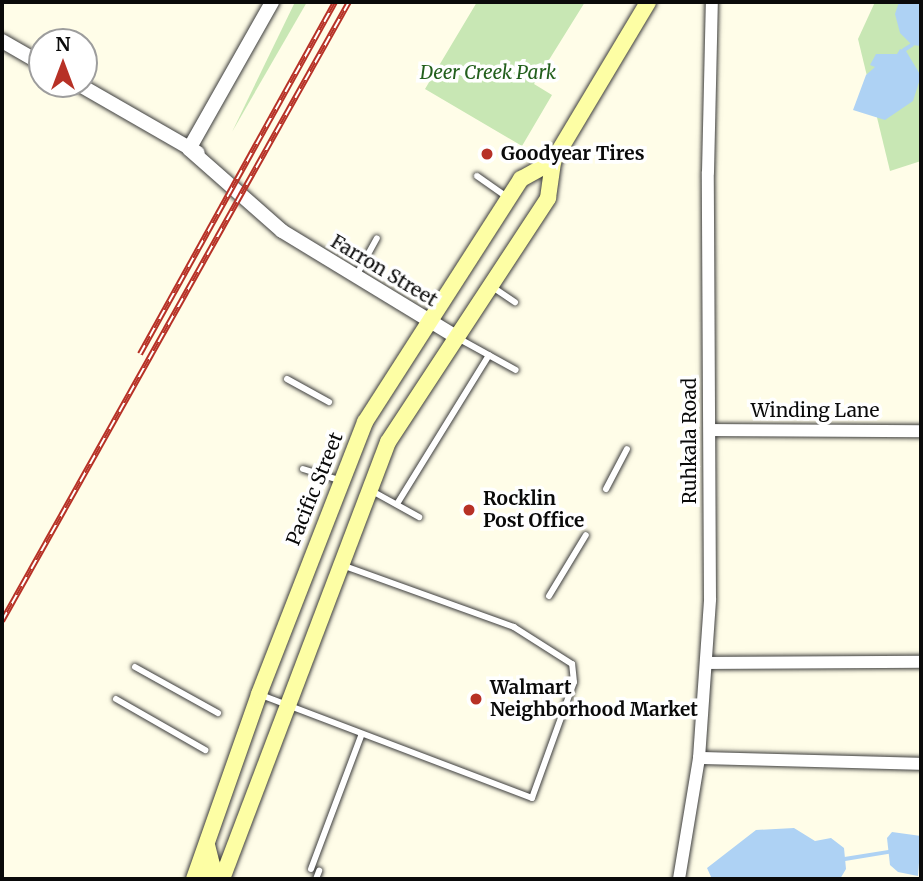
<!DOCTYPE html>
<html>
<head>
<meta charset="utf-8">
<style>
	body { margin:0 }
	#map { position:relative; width:923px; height:881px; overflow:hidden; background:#fffde8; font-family:Merriweather,serif }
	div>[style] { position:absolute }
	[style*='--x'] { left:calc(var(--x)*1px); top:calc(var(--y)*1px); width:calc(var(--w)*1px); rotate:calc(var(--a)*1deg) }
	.green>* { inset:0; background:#c8e7b4 }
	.water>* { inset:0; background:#aed2f4 }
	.stream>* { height:3.5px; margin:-1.75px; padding:0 1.75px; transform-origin:1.75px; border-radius:1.75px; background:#aed2f4 }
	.roads { filter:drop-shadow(0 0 2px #3d3d3d) drop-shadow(0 0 2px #3d3d3d) }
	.service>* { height:6px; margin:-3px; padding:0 3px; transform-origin:3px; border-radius:3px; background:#fff }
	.minor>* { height:12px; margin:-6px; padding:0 6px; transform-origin:6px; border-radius:6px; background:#fff }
	.tertiary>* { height:14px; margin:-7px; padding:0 7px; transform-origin:7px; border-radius:7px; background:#fff }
	.secondary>* { height:16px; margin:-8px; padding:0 8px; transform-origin:8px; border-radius:8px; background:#fdfea4 }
	.rail>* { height:6px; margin-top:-3px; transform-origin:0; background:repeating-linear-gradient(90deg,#fff 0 10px,#b73126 0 20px); box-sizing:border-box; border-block:2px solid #b73126 }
	.dots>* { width:19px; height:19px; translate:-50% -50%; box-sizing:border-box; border:4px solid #fff; border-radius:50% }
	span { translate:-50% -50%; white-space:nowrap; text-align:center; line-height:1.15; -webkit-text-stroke:7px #fff; paint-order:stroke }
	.park-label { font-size:19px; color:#23601d; font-style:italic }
	.poi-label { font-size:19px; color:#0a0a0a; font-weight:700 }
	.left { translate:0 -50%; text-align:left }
	.street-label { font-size:19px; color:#0a0a0a }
	.frame { position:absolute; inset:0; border:4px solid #0a0a0a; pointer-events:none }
	.north { position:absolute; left:28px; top:28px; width:70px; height:70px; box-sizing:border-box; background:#fff; border:2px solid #9d9d9d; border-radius:50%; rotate:0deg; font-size:19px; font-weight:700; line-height:28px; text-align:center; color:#0a0a0a }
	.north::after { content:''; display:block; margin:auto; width:24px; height:32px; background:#b73126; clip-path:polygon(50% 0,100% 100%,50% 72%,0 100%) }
</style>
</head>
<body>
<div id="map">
	<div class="green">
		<div style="clip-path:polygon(295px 2px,307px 2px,232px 132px)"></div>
		<div style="clip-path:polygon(477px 2px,585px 2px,534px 84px,552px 95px,522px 146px,425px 89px)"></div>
		<div style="clip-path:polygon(875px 2px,921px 2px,921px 161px,890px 171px,858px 39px)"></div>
	</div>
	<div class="water">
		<div style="clip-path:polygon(899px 2px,921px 2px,921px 46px,912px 45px,900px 33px,895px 14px)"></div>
		<div style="clip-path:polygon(900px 49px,906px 51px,921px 76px,913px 101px,885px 120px,853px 110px,866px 75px,875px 67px,870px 65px,876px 54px,897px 54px)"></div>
		<div style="clip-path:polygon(794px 828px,815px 841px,831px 838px,844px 848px,846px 869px,840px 879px,712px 879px,707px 868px,756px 830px)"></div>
		<div style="clip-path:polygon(892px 832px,921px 836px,918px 876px,898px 872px,890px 865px,887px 838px)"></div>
	</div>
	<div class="stream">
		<div style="--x:904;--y:50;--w:9;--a:-32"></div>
		<div style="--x:845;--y:859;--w:44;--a:-9.2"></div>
	</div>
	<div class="roads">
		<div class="service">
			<div style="--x:477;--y:176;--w:37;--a:35"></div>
			<div style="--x:356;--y:276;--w:43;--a:-61.1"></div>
			<div style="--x:491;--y:286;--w:29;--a:34"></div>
			<div style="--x:456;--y:337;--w:68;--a:28.8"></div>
			<div style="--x:287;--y:379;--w:48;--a:28.7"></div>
			<div style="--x:303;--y:469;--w:38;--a:17"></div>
			<div style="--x:606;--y:489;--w:45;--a:-62.3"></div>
			<div style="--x:372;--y:491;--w:54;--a:29"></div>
			<div style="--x:397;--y:504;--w:175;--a:-58.3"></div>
			<div style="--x:549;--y:596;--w:71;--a:-58.8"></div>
			<div style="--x:135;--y:667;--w:95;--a:29"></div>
			<div style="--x:261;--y:695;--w:290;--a:20.8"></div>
			<div style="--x:532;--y:798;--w:123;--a:-70.1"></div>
			<div style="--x:574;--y:682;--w:18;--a:-96"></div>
			<div style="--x:572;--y:664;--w:69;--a:-147.5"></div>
			<div style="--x:514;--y:627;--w:183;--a:-160.2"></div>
			<div style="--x:116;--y:699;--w:103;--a:29.8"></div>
			<div style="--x:311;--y:869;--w:142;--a:-69.4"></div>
			<div style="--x:316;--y:879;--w:9;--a:-69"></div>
		</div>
		<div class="minor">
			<div style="--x:710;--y:430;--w:211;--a:0.3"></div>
			<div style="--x:707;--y:663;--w:214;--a:-0.3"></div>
			<div style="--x:699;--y:758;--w:222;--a:1.5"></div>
			<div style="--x:679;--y:879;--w:123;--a:-80.6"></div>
			<div style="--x:699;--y:758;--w:159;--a:-86"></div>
			<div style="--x:710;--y:599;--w:427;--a:-90.3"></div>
			<div style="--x:708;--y:172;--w:170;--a:-88.7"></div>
		</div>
		<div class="tertiary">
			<div style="--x:2;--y:41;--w:46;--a:29.9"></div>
			<div style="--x:78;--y:84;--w:138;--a:29.9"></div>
			<div style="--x:189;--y:149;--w:124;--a:41.4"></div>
			<div style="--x:282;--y:231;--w:204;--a:31.3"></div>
			<div style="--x:189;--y:149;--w:169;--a:-60.5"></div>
		</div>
		<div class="secondary">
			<div style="--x:194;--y:879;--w:196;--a:-70.6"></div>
			<div style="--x:259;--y:694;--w:292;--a:-68.7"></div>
			<div style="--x:365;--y:422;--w:289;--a:-57.3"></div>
			<div style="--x:521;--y:179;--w:37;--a:-29"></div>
			<div style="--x:207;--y:879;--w:15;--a:-70"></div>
			<div style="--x:212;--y:865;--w:21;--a:-104"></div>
			<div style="--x:222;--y:879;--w:467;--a:-69.2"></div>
			<div style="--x:388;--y:442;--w:292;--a:-56.7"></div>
			<div style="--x:548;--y:198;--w:37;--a:-82"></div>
			<div style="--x:553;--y:161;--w:185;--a:-59.1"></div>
		</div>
	</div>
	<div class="rail">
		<div style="--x:140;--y:354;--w:402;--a:-61"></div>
		<div style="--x:2;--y:621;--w:710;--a:-60.73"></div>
	</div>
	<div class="dots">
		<div style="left:487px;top:154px;background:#b73126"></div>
		<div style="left:469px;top:510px;background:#b73126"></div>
		<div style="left:476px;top:699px;background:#b73126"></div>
	</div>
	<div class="park-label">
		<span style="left:488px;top:73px">Deer Creek Park</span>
	</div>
	<div class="poi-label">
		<span class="left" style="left:501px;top:154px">Goodyear Tires</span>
		<span class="left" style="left:483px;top:510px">Rocklin<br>Post Office</span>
		<span class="left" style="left:490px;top:699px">Walmart<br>Neighborhood Market</span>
	</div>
	<div class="street-label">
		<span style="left:384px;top:271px;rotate:31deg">Farron Street</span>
		<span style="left:815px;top:411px">Winding Lane</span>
		<span style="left:690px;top:441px;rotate:-90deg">Ruhkala Road</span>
		<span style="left:315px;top:489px;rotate:-68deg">Pacific Street</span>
	</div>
	<div class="frame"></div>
	<div class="north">N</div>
</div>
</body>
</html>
